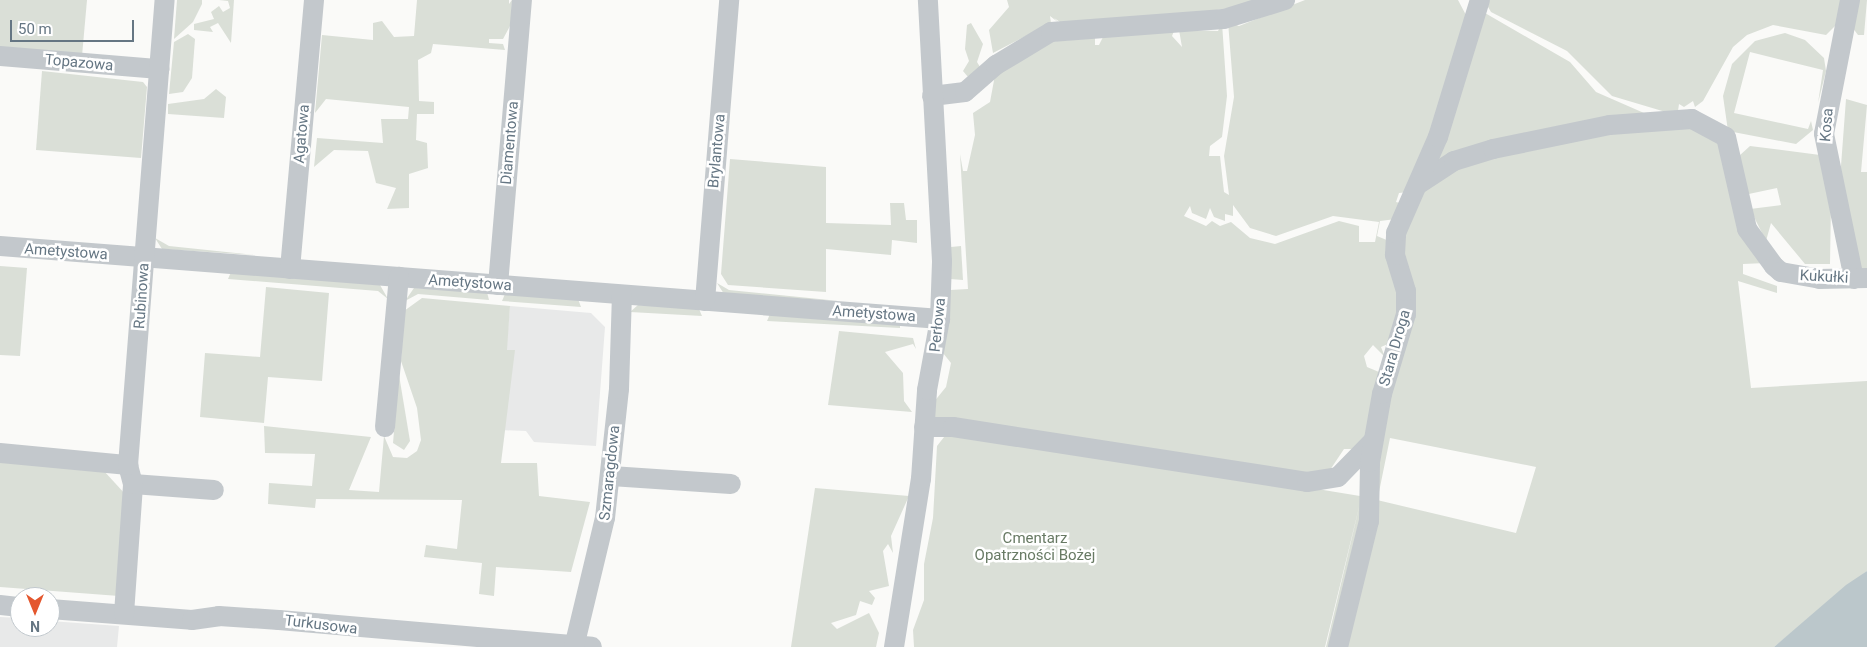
<!DOCTYPE html>
<html>
<head>
<meta charset="utf-8">
<style>
	body { margin:0 }
	#map { position:relative; width:1867px; height:647px; overflow:hidden; background:#fafaf8; font-family:Roboto,sans-serif }
	div>[style] { position:absolute }
	[style*='--x'] { left:calc(var(--x)*1px); top:calc(var(--y)*1px); width:calc(var(--w)*1px); rotate:calc(var(--a)*1deg) }
	.built>* { inset:0; background:#e8e9e9 }
	.green>* { inset:0; background:#dadfd7 }
	.water>* { inset:0; background:#bbc7cb }
	.minor>* { height:20px; margin:-10px; padding:0 10px; transform-origin:10px; border-radius:10px; background:#c3c8cc }
	span { translate:-50% -50%; white-space:nowrap; text-align:center; line-height:1.15; -webkit-text-stroke:5px #fff; paint-order:stroke }
	.street-label { font-size:15px; color:#657683 }
	.park-label { font-size:15px; color:#687a64 }
	.north { position:absolute; left:10px; top:587px; width:50px; height:50px; box-sizing:border-box; background:#fff; border:1px solid #c1c8cd; border-radius:50%; rotate:180deg; font-size:14px; font-weight:700; line-height:20px; text-align:center; color:#657683 }
	.north::after { content:''; display:block; margin:auto; width:18px; height:22px; background:#e4572e; clip-path:polygon(50% 0,100% 100%,50% 72%,0 100%) }
	.scale { position:absolute; left:10px; top:20px; width:124px; height:22px; box-sizing:border-box; border:2px solid #657683; border-top:0; padding-left:6px; font-size:15px; line-height:18px; white-space:nowrap; color:#657683; -webkit-text-stroke:4px #fff; paint-order:stroke }
</style>
</head>
<body>
<div id="map">
	<div class="built">
		<div style="clip-path:polygon(510px 306px,591px 313px,605px 327px,596px 446px,534px 442px,526px 431px,499px 430px)"></div>
		<div style="clip-path:polygon(0 617px,20px 618px,20px 627px,50px 627px,50px 621px,119px 626px,117px 647px,0 647px)"></div>
	</div>
	<div class="green">
		<div style="clip-path:polygon(0 0,87px 0,82px 56px,0 49px)"></div>
		<div style="clip-path:polygon(177px 0,202px 0,202px 4px,193px 22px,174px 39px)"></div>
		<div style="clip-path:polygon(219px 0,234px 0,231px 43px,218px 23px,210px 27px,213px 32px,194px 30px,194px 24px,214px 19px,211px 12px,219px 6px,223px 12px,230px 8px,228px 1px)"></div>
		<div style="clip-path:polygon(417px 0,509px 0,509px 4px,512px 0,511px 24px,503px 39px,489px 39px,489px 43px,503px 44px,505px 50px,433px 44px,431px 53px,418px 60px,419px 101px,434px 102px,434px 114px,417px 114px,416px 140px,427px 143px,428px 168px,409px 174px,409px 208px,387px 209px,396px 188px,376px 183px,368px 151px,334px 150px,314px 167px,317px 138px,383px 143px,381px 119px,408px 119px,409px 107px,326px 99px,315px 113px,322px 35px,373px 40px,373px 23px,382px 21px,394px 37px,414px 36px)"></div>
		<div style="clip-path:polygon(1007px 0,1254px 0,1264px 3px,1196px 13px,1060px 22px,1054px 18px,1059px 23px,1050px 16px,1051px 23px,993px 53px,989px 30px,1009px 7px)"></div>
		<div style="clip-path:polygon(evenodd,1305px 0,1458px 0,1467px 17px,1468px 27px,1409px 192px,1399px 193px,1396px 202px,1404px 204px,1396px 219px,1380px 221px,1377px 236px,1389px 241px,1403px 301px,1388px 344px,1381px 347px,1385px 357px,1373px 345px,1364px 356px,1367px 367px,1379px 372px,1370px 430px,1354px 449px,1344px 449px,1326px 476px,934px 418px,933px 403px,946px 387px,951px 363px,943px 353px,950px 290px,968px 289px,960px 154px,963px 171px,967px 171px,975px 135px,973px 113px,990px 102px,995px 75px,1045px 42px,1095px 38px,1095px 45px,1099px 45px,1103px 37px,1174px 31px,1172px 36px,1182px 47px,1179px 30px,1218px 31px,1222px 23px,1227px 96px,1222px 137px,1210px 146px,1209px 156px,1220px 156px,1224px 192px,1229px 195px,1224px 156px,1234px 97px,1228px 22px,1239px 26px,1305px 0,1233px 205px,1250px 228px,1276px 236px,1333px 216px,1379px 222px,1375px 242px,1359px 242px,1359px 226px,1339px 221px,1275px 244px,1250px 238px,1231px 222px,1220px 226px,1212px 221px,1206px 226px,1184px 216px,1190px 206px,1192px 213px,1206px 219px,1210px 208px,1214px 217px,1225px 221px,1225px 214px,1233px 216px,1233px 205px)"></div>
		<div style="clip-path:polygon(1484px 0,1845px 0,1837px 24px,1826px 35px,1773px 25px,1747px 35px,1733px 47px,1703px 101px,1695px 107px,1693px 101px,1684px 107px,1679px 104px,1678px 111px,1669px 113px,1612px 96px,1567px 51px,1491px 12px)"></div>
		<div style="clip-path:polygon(1853px 0,1867px 0,1864px 35px,1858px 35px,1852px 27px)"></div>
		<div style="clip-path:polygon(1485px 13px,1570px 62px,1596px 92px,1644px 113px,1431px 163px)"></div>
		<div style="clip-path:polygon(971px 23px,983px 44px,977px 62px,980px 67px,968px 77px,963px 71px,969px 61px,965px 49px,967px 25px)"></div>
		<div style="clip-path:polygon(1785px 33px,1805px 40px,1824px 58px,1826px 71px,1818px 103px,1823px 70px,1750px 52px,1734px 113px,1808px 129px,1811px 121px,1813px 130px,1796px 144px,1728px 131px,1723px 96px,1732px 64px,1755px 41px)"></div>
		<div style="clip-path:polygon(188px 34px,195px 39px,192px 78px,183px 92px,169px 94px,174px 42px)"></div>
		<div style="clip-path:polygon(42px 71px,143px 82px,147px 87px,141px 158px,36px 150px)"></div>
		<div style="clip-path:polygon(216px 89px,226px 97px,224px 118px,168px 114px,168px 104px,204px 99px)"></div>
		<div style="clip-path:polygon(1846px 99px,1867px 105px,1861px 172px,1867px 172px,1867px 271px,1858px 273px,1840px 179px)"></div>
		<div style="clip-path:polygon(1683px 123px,1718px 137px,1766px 263px,1743px 264px,1743px 274px,1777px 286px,1777px 293px,1738px 281px,1751px 388px,1867px 381px,1867px 571px,1774px 647px,1345px 647px,1377px 500px,1516px 533px,1536px 467px,1390px 438px,1379px 492px,1374px 489px,1392px 376px,1401px 247px,1419px 194px,1442px 170px,1632px 126px)"></div>
		<div style="clip-path:polygon(1750px 146px,1820px 155px,1831px 201px,1830px 264px,1805px 264px,1771px 223px,1766px 241px,1750px 209px,1781px 205px,1777px 188px,1744px 195px,1739px 156px)"></div>
		<div style="clip-path:polygon(730px 159px,826px 167px,826px 223px,891px 225px,890px 203px,904px 203px,906px 220px,917px 220px,917px 243px,892px 240px,891px 255px,826px 249px,826px 292px,728px 285px,721px 274px)"></div>
		<div style="clip-path:polygon(155px 238px,169px 246px,255px 255px,162px 249px)"></div>
		<div style="clip-path:polygon(961px 246px,963px 280px,950px 279px,951px 247px)"></div>
		<div style="clip-path:polygon(0 266px,27px 268px,20px 356px,0 355px)"></div>
		<div style="clip-path:polygon(231px 272px,380px 285px,388px 299px,378px 291px,228px 279px)"></div>
		<div style="clip-path:polygon(717px 283px,729px 290px,839px 301px,724px 294px)"></div>
		<div style="clip-path:polygon(266px 287px,329px 293px,322px 381px,268px 377px,264px 423px,200px 417px,205px 353px,260px 357px)"></div>
		<div style="clip-path:polygon(414px 288px,487px 292px,489px 300px,418px 294px,405px 301px)"></div>
		<div style="clip-path:polygon(505px 294px,578px 299px,581px 307px,502px 301px)"></div>
		<div style="clip-path:polygon(422px 298px,510px 306px,507px 350px,515px 350px,501px 463px,537px 463px,539px 496px,590px 502px,571px 572px,496px 567px,494px 596px,479px 594px,482px 563px,424px 557px,426px 545px,457px 549px,462px 500px,316px 499px,315px 508px,268px 504px,269px 483px,312px 486px,315px 454px,265px 453px,264px 426px,371px 437px,349px 490px,379px 492px,384px 436px,393px 457px,407px 458px,417px 451px,421px 440px,417px 408px,401px 361px,404px 311px)"></div>
		<div style="clip-path:polygon(638px 305px,699px 309px,702px 316px,630px 312px)"></div>
		<div style="clip-path:polygon(770px 314px,900px 324px,900px 328px,767px 321px)"></div>
		<div style="clip-path:polygon(839px 331px,913px 338px,916px 349px,913px 344px,885px 352px,903px 373px,904px 401px,912px 412px,828px 405px)"></div>
		<div style="clip-path:polygon(399px 375px,410px 441px,404px 450px,393px 443px)"></div>
		<div style="clip-path:polygon(963px 431px,1360px 496px,1362px 499px,1362px 505px,1361px 522px,1330px 647px,1326px 647px,1361px 499px,1325px 647px,914px 647px,913px 630px,924px 600px,924px 564px,933px 518px,937px 446px,948px 432px)"></div>
		<div style="clip-path:polygon(0 461px,104px 471px,126px 495px,119px 596px,0 587px)"></div>
		<div style="clip-path:polygon(815px 488px,909px 496px,891px 536px,893px 553px,888px 544px,883px 551px,889px 586px,869px 591px,875px 598px,872px 605px,860px 601px,856px 615px,831px 623px,837px 629px,869px 613px,879px 633px,876px 647px,791px 647px)"></div>
	</div>
	<div class="water">
		<div style="clip-path:polygon(1867px 571px,1867px 647px,1774px 647px,1846px 585px)"></div>
	</div>
	<div class="minor">
		<div style="--x:1850;--y:0;--w:136;--a:101"></div>
		<div style="--x:1824;--y:134;--w:148;--a:78.3"></div>
		<div style="--x:0;--y:56;--w:160;--a:4.7"></div>
		<div style="--x:932;--y:96;--w:33;--a:-7"></div>
		<div style="--x:965;--y:92;--w:41;--a:-41.1"></div>
		<div style="--x:996;--y:65;--w:64;--a:-31"></div>
		<div style="--x:1051;--y:32;--w:173;--a:-4.3"></div>
		<div style="--x:1224;--y:19;--w:64;--a:-17.3"></div>
		<div style="--x:1419;--y:184;--w:42;--a:-33.3"></div>
		<div style="--x:1454;--y:161;--w:41;--a:-17.1"></div>
		<div style="--x:1493;--y:149;--w:119;--a:-11.6"></div>
		<div style="--x:1610;--y:125;--w:82;--a:-4.2"></div>
		<div style="--x:1692;--y:119;--w:38;--a:28"></div>
		<div style="--x:1726;--y:137;--w:94;--a:77.1"></div>
		<div style="--x:1747;--y:229;--w:46;--a:53.9"></div>
		<div style="--x:1774;--y:266;--w:9;--a:41"></div>
		<div style="--x:1781;--y:272;--w:39;--a:10"></div>
		<div style="--x:1819;--y:279;--w:48;--a:-1.2"></div>
		<div style="--x:0;--y:246;--w:943;--a:4.44"></div>
		<div style="--x:290;--y:269;--w:270;--a:-84.9"></div>
		<div style="--x:498;--y:285;--w:286;--a:-85.2"></div>
		<div style="--x:705;--y:301;--w:302;--a:-85.4"></div>
		<div style="--x:385;--y:427;--w:151;--a:-84.7"></div>
		<div style="--x:924;--y:427;--w:29;--a:0"></div>
		<div style="--x:953;--y:427;--w:358;--a:8.8"></div>
		<div style="--x:1307;--y:482;--w:31;--a:-9"></div>
		<div style="--x:1338;--y:477;--w:49;--a:-45.8"></div>
		<div style="--x:0;--y:453;--w:129;--a:5.4"></div>
		<div style="--x:611;--y:476;--w:120;--a:3.8"></div>
		<div style="--x:133;--y:484;--w:81;--a:4.2"></div>
		<div style="--x:0;--y:605;--w:20;--a:6"></div>
		<div style="--x:50;--y:609;--w:142;--a:4.4"></div>
		<div style="--x:192;--y:620;--w:27;--a:-8"></div>
		<div style="--x:219;--y:616;--w:60;--a:3.8"></div>
		<div style="--x:279;--y:620;--w:314;--a:4.9"></div>
		<div style="--x:124;--y:614;--w:130;--a:-86"></div>
		<div style="--x:133;--y:484;--w:20;--a:-105"></div>
		<div style="--x:128;--y:465;--w:466;--a:-85.5"></div>
		<div style="--x:574;--y:647;--w:133;--a:-76.5"></div>
		<div style="--x:605;--y:518;--w:130;--a:-83.8"></div>
		<div style="--x:619;--y:389;--w:94;--a:-88.2"></div>
		<div style="--x:894;--y:647;--w:170;--a:-80.9"></div>
		<div style="--x:921;--y:479;--w:89;--a:-86.1"></div>
		<div style="--x:927;--y:390;--w:72;--a:-79.6"></div>
		<div style="--x:940;--y:319;--w:58;--a:-88"></div>
		<div style="--x:942;--y:261;--w:261;--a:-93.1"></div>
		<div style="--x:1338;--y:647;--w:130;--a:-76.2"></div>
		<div style="--x:1369;--y:521;--w:59;--a:-89"></div>
		<div style="--x:1370;--y:462;--w:69;--a:-80"></div>
		<div style="--x:1382;--y:394;--w:84;--a:-73.3"></div>
		<div style="--x:1406;--y:314;--w:23;--a:-90"></div>
		<div style="--x:1406;--y:291;--w:38;--a:-107"></div>
		<div style="--x:1395;--y:255;--w:22;--a:-87"></div>
		<div style="--x:1396;--y:233;--w:105;--a:-66.4"></div>
		<div style="--x:1438;--y:137;--w:143;--a:-73"></div>
	</div>
	<div class="street-label">
		<span style="left:79px;top:63px;rotate:5deg">Topazowa</span>
		<span style="left:1827px;top:125px;rotate:-85deg">Kosa</span>
		<span style="left:302px;top:134px;rotate:-85deg">Agatowa</span>
		<span style="left:510px;top:143px;rotate:-85deg">Diamentowa</span>
		<span style="left:717px;top:151px;rotate:-85deg">Brylantowa</span>
		<span style="left:66px;top:252px;rotate:4deg">Ametystowa</span>
		<span style="left:1824px;top:277px;rotate:3deg">Kukułki</span>
		<span style="left:470px;top:283px;rotate:4deg">Ametystowa</span>
		<span style="left:142px;top:296px;rotate:-86deg">Rubinowa</span>
		<span style="left:874px;top:314px;rotate:4deg">Ametystowa</span>
		<span style="left:938px;top:325px;rotate:-84deg">Perłowa</span>
		<span style="left:1395px;top:348px;rotate:-74deg">Stara Droga</span>
		<span style="left:610px;top:473px;rotate:-84deg">Szmaragdowa</span>
		<span style="left:321px;top:625px;rotate:7deg">Turkusowa</span>
	</div>
	<div class="park-label">
		<span style="left:1035px;top:547px">Cmentarz<br>Opatrzności Bożej</span>
	</div>
	<div class="north">N</div>
	<div class="scale">50 m</div>
</div>
</body>
</html>
